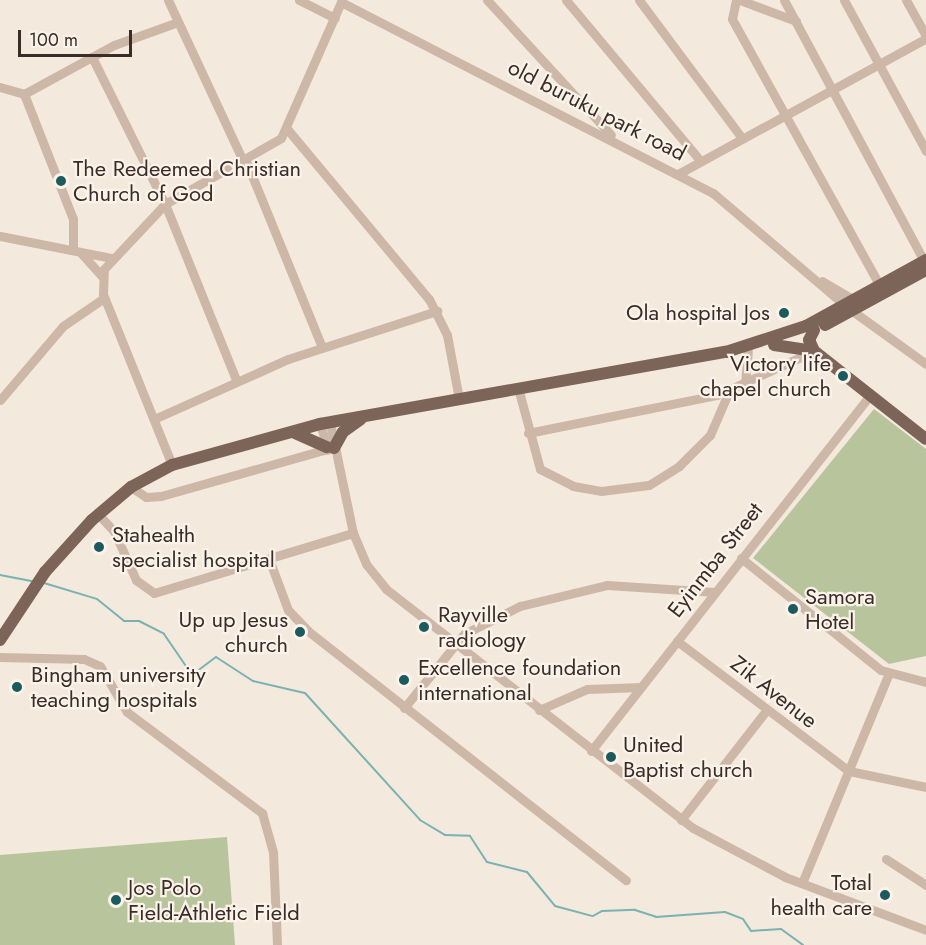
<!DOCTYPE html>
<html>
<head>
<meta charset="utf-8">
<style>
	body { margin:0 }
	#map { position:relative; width:926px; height:945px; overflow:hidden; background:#f4e9dd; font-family:Jost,sans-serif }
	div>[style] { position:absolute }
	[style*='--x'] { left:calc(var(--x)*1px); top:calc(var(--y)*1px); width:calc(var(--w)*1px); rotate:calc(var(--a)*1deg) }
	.green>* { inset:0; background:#b8c59c }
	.stream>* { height:2px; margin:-1px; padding:0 1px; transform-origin:1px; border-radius:1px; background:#7ab2b3 }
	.minor>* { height:9px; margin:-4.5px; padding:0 4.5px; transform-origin:4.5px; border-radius:4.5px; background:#cdb8a8 }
	.major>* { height:12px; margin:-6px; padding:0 6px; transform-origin:6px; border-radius:6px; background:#7d6459 }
	.dots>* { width:16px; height:16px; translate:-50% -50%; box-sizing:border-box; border:3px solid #fbf3ea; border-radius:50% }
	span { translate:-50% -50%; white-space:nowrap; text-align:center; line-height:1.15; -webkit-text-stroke:4.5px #fbf3ea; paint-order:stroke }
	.street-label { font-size:22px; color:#3a2d28 }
	.poi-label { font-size:22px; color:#3a2d28 }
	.left { translate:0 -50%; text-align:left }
	.right { translate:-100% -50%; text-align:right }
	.scale { position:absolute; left:18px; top:30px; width:114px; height:27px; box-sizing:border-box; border:3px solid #3a2d28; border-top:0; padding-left:8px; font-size:18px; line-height:21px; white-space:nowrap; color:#3a2d28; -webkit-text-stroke:4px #fbf3ea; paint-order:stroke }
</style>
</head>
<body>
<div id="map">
	<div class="green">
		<div style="clip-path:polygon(874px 409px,926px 449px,926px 656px,889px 664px,753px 558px)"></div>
		<div style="clip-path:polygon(227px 837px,235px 945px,0 945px,0 855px)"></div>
	</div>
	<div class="stream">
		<div style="--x:0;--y:575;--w:33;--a:11"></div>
		<div style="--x:44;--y:583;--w:55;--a:16.8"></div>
		<div style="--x:97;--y:599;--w:35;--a:39"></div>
		<div style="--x:124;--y:621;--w:15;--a:0"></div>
		<div style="--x:139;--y:621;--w:28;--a:27"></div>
		<div style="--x:164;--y:634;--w:50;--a:55.7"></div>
		<div style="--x:192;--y:675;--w:30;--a:-37"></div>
		<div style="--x:216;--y:657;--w:44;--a:33"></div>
		<div style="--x:253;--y:681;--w:53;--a:13"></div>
		<div style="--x:305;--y:693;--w:171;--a:47.8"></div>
		<div style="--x:420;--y:820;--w:29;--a:31"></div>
		<div style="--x:445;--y:835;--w:25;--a:2"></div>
		<div style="--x:470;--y:836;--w:31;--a:57"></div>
		<div style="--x:487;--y:862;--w:41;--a:14"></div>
		<div style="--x:527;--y:872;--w:44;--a:50.5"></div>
		<div style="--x:555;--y:906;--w:39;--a:15"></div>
		<div style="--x:593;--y:916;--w:10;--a:-29"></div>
		<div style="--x:602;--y:911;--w:33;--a:-2"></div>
		<div style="--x:635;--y:910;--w:22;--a:18"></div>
		<div style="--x:656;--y:917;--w:69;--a:-4.1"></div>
		<div style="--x:725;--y:912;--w:19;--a:21"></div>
		<div style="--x:743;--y:919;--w:14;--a:56"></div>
		<div style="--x:751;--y:931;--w:30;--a:-4"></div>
		<div style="--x:781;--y:929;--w:27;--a:36"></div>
	</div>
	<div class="minor">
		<div style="--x:168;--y:0;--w:180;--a:65"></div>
		<div style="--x:299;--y:0;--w:40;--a:26.6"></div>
		<div style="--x:487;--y:0;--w:183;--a:47.4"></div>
		<div style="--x:566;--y:0;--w:209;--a:50.1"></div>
		<div style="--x:639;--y:0;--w:172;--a:53.3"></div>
		<div style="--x:736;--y:0;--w:19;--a:102"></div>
		<div style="--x:732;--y:19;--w:303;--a:61"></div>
		<div style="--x:740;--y:0;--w:60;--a:20.6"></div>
		<div style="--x:784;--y:0;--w:296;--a:61.8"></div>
		<div style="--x:844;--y:0;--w:172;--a:61.5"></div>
		<div style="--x:906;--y:0;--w:41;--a:60.9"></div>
		<div style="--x:341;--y:2;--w:418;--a:27.2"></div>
		<div style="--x:713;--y:193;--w:176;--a:40.4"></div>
		<div style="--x:847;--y:307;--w:97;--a:35.8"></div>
		<div style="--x:92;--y:57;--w:164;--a:63.6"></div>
		<div style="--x:165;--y:204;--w:190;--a:68"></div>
		<div style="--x:0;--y:87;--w:25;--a:16"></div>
		<div style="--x:24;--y:94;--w:102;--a:-28.6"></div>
		<div style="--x:114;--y:45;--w:68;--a:-19.8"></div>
		<div style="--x:24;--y:94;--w:134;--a:68.6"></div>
		<div style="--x:73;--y:219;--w:31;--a:90"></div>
		<div style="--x:288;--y:130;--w:220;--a:50.2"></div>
		<div style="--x:429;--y:299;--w:40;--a:63.4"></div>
		<div style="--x:447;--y:335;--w:65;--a:79.4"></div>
		<div style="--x:246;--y:161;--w:201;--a:67.8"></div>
		<div style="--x:678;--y:174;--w:283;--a:-28.7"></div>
		<div style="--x:0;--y:236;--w:113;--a:11.2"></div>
		<div style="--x:81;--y:253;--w:31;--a:48"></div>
		<div style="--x:822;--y:281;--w:43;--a:30.7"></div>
		<div style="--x:745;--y:384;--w:33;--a:-85"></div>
		<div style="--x:518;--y:388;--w:84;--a:74.8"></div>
		<div style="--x:540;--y:469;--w:37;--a:27"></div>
		<div style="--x:573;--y:486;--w:28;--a:10"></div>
		<div style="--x:601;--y:491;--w:48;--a:-7.1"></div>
		<div style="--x:649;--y:485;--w:36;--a:-32"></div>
		<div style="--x:679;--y:466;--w:44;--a:-45"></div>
		<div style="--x:710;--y:435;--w:48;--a:-66.6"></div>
		<div style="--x:0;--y:400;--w:97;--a:-49.6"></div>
		<div style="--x:63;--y:326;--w:50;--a:-34.3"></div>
		<div style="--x:154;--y:419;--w:147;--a:-24.1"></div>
		<div style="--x:288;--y:359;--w:157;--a:-17.9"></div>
		<div style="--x:330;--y:423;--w:112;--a:78.2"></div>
		<div style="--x:353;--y:533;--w:34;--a:67"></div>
		<div style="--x:366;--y:564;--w:32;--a:51"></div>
		<div style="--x:386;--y:589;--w:389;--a:37.9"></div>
		<div style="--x:693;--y:828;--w:104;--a:28"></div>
		<div style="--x:785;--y:877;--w:151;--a:20.6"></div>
		<div style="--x:320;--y:424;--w:27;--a:73"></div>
		<div style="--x:528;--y:433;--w:193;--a:-11.4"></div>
		<div style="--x:717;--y:395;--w:107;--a:-24.4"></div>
		<div style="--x:172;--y:465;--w:184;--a:-112"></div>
		<div style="--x:103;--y:294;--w:25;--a:-88"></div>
		<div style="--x:104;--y:269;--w:89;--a:-46.8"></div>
		<div style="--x:165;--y:204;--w:133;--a:-29.6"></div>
		<div style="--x:281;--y:138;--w:151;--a:-66.2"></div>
		<div style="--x:131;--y:487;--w:18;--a:34"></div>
		<div style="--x:146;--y:497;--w:15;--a:-4"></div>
		<div style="--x:161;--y:496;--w:173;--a:-15.8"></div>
		<div style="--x:98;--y:514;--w:23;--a:47"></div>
		<div style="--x:114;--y:531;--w:54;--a:65.8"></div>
		<div style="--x:136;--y:580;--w:22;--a:36"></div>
		<div style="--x:154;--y:593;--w:208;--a:-16.8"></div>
		<div style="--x:741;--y:558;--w:179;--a:38.7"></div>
		<div style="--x:881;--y:670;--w:47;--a:14.9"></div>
		<div style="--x:269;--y:559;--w:54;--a:69.6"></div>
		<div style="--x:288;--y:610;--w:29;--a:46"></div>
		<div style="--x:308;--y:631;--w:404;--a:38.1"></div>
		<div style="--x:677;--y:641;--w:216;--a:37.1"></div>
		<div style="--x:849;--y:771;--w:79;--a:11.7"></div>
		<div style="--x:0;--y:657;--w:84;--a:1.4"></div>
		<div style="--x:84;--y:659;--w:17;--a:24"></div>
		<div style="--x:100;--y:666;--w:53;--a:59.6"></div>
		<div style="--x:127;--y:712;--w:169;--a:36.8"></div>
		<div style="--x:262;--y:813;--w:41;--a:74.2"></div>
		<div style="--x:273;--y:852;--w:93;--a:87.5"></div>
		<div style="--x:404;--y:708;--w:95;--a:-51"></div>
		<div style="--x:464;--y:634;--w:63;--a:-26.6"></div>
		<div style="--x:520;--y:606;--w:89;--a:-13.6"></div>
		<div style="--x:607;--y:585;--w:108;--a:3.7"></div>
		<div style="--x:539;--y:710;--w:52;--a:-23.6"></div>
		<div style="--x:587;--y:689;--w:54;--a:-2.1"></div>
		<div style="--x:591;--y:751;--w:452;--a:-51.9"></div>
		<div style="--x:681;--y:820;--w:138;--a:-52.1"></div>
		<div style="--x:886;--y:859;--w:48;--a:33"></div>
		<div style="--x:802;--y:883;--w:227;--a:-67.5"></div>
	</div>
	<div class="major">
		<div style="--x:825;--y:325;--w:115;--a:-28.6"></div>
		<div style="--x:774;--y:345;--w:40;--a:8.5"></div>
		<div style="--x:814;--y:351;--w:142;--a:38.2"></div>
		<div style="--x:814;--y:351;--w:12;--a:-114"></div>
		<div style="--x:809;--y:340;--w:11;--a:-63"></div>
		<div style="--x:295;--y:433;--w:35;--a:24"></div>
		<div style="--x:334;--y:448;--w:18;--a:-61"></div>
		<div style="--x:343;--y:432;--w:22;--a:-36"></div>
		<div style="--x:0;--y:640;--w:82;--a:-56.5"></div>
		<div style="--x:45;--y:572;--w:70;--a:-47.9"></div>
		<div style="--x:92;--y:520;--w:51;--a:-40.2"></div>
		<div style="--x:131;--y:487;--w:47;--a:-28.2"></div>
		<div style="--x:172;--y:465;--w:154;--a:-15.5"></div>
		<div style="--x:320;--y:424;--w:412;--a:-10.1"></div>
		<div style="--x:726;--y:352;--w:84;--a:-18"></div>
		<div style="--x:806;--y:326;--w:137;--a:-28.8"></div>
	</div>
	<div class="dots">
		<div style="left:61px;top:181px;background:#1b5b5e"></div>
		<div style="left:784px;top:313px;background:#1b5b5e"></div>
		<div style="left:843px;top:376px;background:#1b5b5e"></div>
		<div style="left:99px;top:547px;background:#1b5b5e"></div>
		<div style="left:793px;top:609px;background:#1b5b5e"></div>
		<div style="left:424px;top:627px;background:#1b5b5e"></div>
		<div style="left:300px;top:632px;background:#1b5b5e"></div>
		<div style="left:404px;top:680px;background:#1b5b5e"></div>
		<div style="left:17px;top:687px;background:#1b5b5e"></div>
		<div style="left:611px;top:757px;background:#1b5b5e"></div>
		<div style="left:885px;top:895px;background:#1b5b5e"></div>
		<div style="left:116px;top:900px;background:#1b5b5e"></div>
	</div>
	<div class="street-label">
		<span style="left:597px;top:110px;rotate:27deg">old buruku park road</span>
		<span style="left:715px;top:560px;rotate:-52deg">Eyinmba Street</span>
		<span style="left:774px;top:692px;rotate:38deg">Zik Avenue</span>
	</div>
	<div class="poi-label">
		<span class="left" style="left:73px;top:181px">The Redeemed Christian<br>Church of God</span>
		<span class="right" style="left:770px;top:313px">Ola hospital Jos</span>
		<span class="right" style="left:831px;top:376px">Victory life<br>chapel church</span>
		<span class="left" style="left:112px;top:547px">Stahealth<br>specialist hospital</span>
		<span class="left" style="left:805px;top:609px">Samora<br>Hotel</span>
		<span class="left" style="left:438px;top:627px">Rayville<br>radiology</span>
		<span class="right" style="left:288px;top:632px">Up up Jesus<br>church</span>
		<span class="left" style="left:418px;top:680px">Excellence foundation<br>international</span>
		<span class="left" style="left:31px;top:687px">Bingham university<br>teaching hospitals</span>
		<span class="left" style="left:623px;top:757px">United<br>Baptist church</span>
		<span class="right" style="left:872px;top:895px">Total<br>health care</span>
		<span class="left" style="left:128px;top:900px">Jos Polo<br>Field-Athletic Field</span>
	</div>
	<div class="scale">100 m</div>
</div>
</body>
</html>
